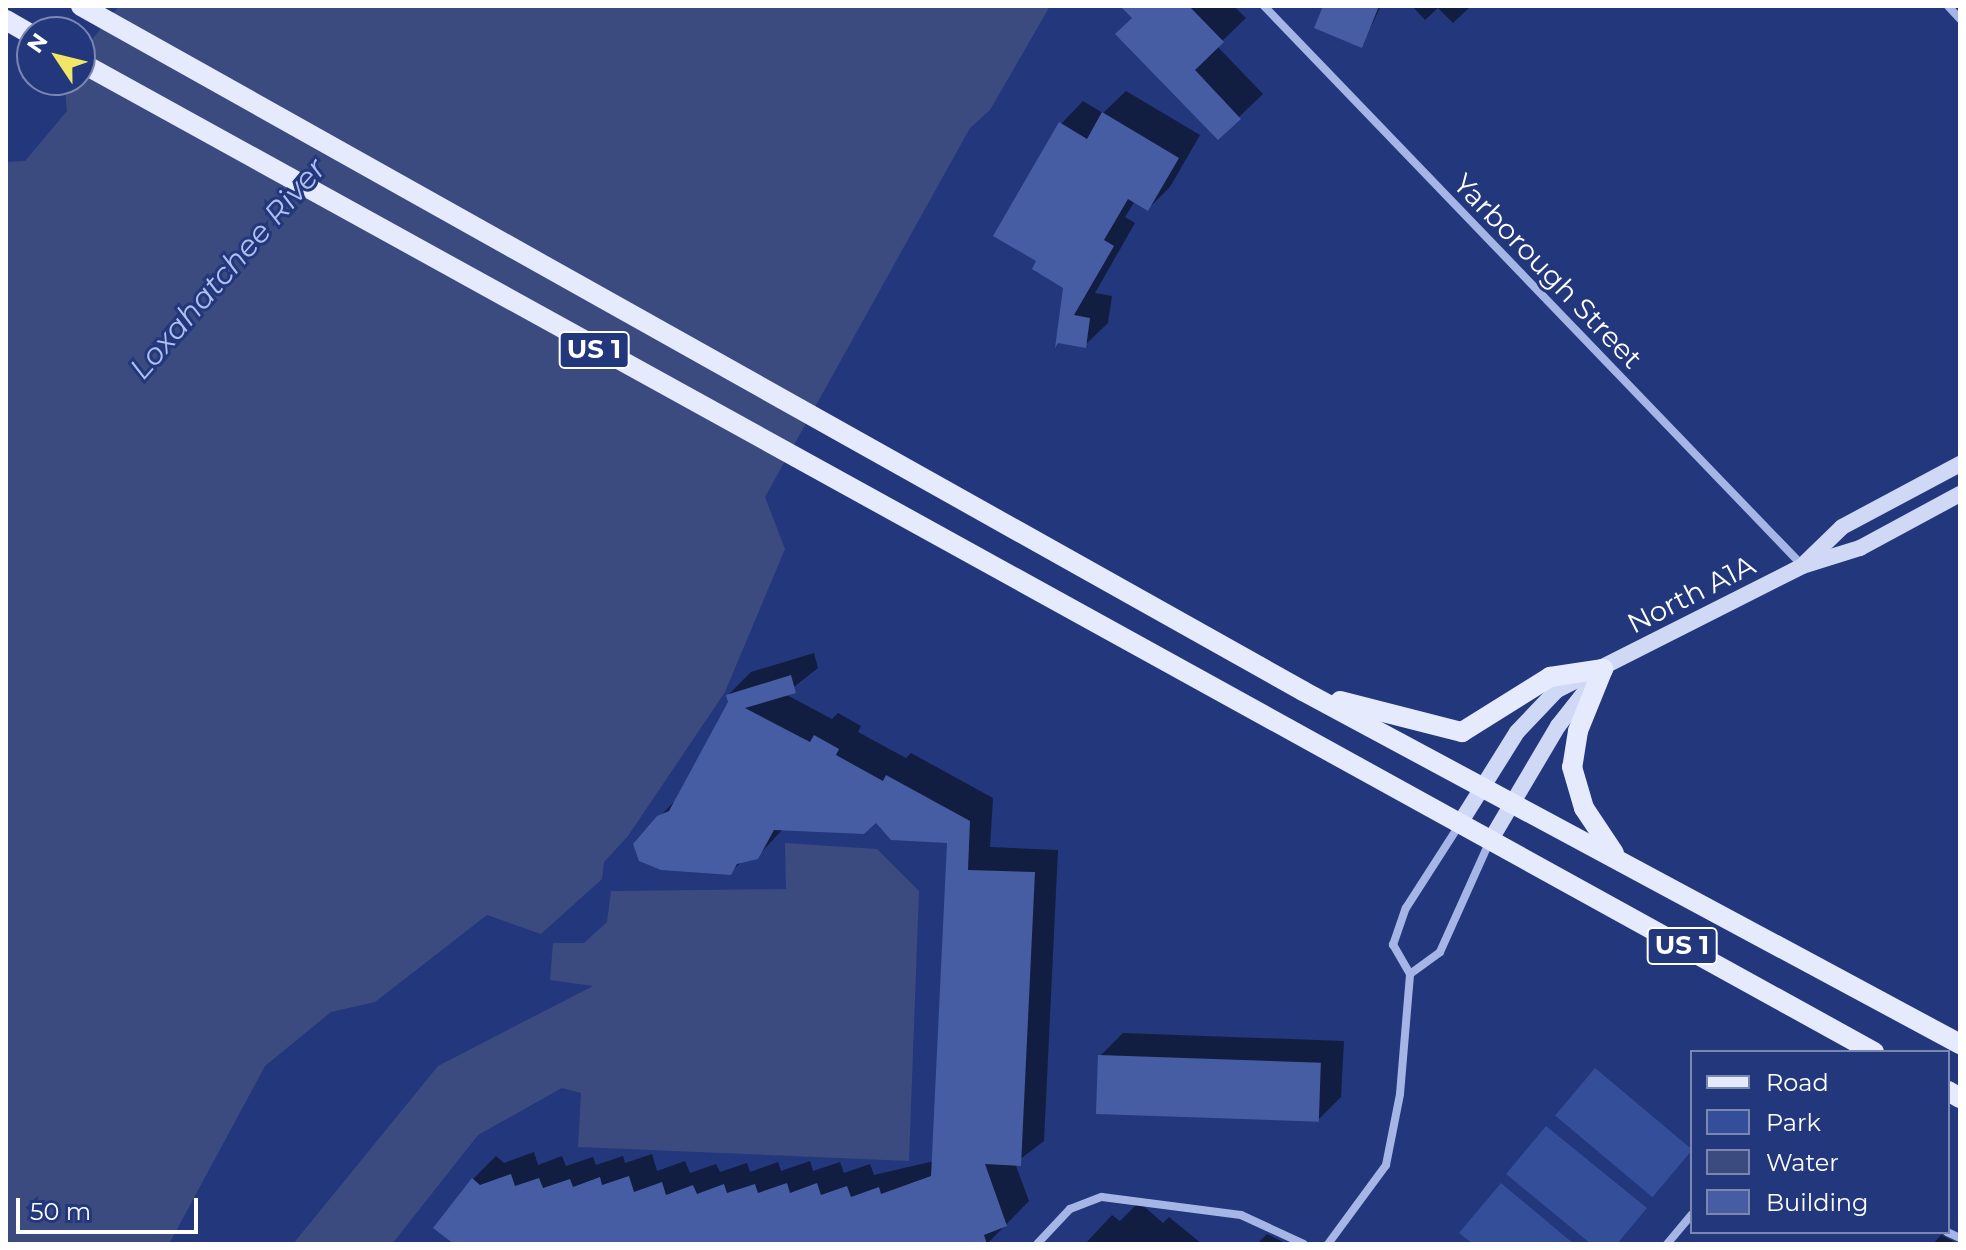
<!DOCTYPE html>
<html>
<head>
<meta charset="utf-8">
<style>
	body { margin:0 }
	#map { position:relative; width:1966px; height:1250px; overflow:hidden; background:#22377c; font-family:Montserrat,sans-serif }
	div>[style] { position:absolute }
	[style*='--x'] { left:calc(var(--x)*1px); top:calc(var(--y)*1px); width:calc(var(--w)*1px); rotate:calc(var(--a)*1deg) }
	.green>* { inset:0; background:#354e9a; transform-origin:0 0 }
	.water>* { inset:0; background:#3c4b7f }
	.shadow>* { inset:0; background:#0007 }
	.building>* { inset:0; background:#465da3; transform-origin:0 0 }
	.street>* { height:8px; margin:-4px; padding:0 4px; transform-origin:4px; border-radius:4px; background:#a5b5e6 }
	.secondary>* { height:16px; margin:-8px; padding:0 8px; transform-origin:8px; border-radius:8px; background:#cfd8f5 }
	.primary>* { height:20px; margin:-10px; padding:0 10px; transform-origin:10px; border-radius:10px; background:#e6eafd }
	span { translate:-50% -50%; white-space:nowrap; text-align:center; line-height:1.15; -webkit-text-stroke:6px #22377c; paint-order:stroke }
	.shield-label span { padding:2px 6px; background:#22377c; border:2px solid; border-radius:6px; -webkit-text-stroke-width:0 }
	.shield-label { font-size:26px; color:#fff; font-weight:700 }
	.street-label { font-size:28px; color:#fff }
	.water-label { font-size:30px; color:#b0c0ee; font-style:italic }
	.frame { position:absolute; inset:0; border:8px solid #fff; pointer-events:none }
	.legend { position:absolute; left:1690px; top:1050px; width:260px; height:184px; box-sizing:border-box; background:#22377c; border:2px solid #7a87b0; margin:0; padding:10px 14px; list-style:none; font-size:24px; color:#fff }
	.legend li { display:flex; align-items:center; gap:16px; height:40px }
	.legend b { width:40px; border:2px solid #7a87b0 }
	.north { position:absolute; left:16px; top:16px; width:80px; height:80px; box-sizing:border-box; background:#22377c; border:2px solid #7a87b0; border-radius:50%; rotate:305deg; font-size:22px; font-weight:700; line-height:32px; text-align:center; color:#fff }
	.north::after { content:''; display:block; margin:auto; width:28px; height:36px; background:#f2e667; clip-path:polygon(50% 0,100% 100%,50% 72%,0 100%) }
	.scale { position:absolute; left:16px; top:1198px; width:182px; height:36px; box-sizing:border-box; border:4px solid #fff; border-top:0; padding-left:10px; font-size:24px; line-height:28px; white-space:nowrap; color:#fff; -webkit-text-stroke:6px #22377c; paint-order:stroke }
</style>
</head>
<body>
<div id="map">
	<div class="green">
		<div style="left:1595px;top:1068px;width:127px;height:62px;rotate:40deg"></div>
		<div style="clip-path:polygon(1546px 1126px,1647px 1208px,1617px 1244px,1591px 1244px,1506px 1174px)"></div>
		<div style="clip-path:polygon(1501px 1183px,1574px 1244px,1473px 1244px,1459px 1233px)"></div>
	</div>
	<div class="water">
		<div style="clip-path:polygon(119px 6px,1050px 6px,990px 110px,970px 128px,765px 497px,785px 549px,725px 692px,628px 836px,604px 862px,602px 879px,541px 934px,487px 915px,375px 1002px,331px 1012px,265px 1066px,169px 1244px,6px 1244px,6px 162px,25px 161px,67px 111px,64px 80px,80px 80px,80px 54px)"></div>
		<div style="clip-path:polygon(785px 843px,877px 849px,919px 891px,909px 1161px,578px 1147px,581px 1093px,562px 1088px,478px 1135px,392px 1244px,293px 1244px,438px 1066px,593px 986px,550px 980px,553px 943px,584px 943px,607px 922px,611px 891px,786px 889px)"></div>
	</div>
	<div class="shadow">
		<div style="clip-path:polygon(1123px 6px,1234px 6px,1246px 18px,1217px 46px,1263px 94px,1218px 137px)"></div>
		<div style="clip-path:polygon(1325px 6px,1381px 6px,1362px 45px)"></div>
		<div style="clip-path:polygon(1412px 6px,1471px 6px,1453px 23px,1438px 8px,1425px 20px)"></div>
		<div style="clip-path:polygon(1126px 91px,1200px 135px,1170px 187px,1148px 209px,1135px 201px,1125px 217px,1135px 223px,1095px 293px,1112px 296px,1108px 323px,1085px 345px,1058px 341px,1065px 287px,1039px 261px,1061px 124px,1083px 101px,1103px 113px)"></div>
		<div style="clip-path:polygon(814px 653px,818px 668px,785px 694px,832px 719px,838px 713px,861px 726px,858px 732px,906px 758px,911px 753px,993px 798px,990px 847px,1058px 850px,1044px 1141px,1015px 1163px,1029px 1201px,987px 1244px,457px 1244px,473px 1179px,496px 1156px,504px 1163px,534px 1152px,538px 1165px,562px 1156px,566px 1166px,593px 1157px,596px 1165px,623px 1156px,625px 1163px,652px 1154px,657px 1171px,685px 1161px,690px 1173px,716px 1164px,720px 1172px,747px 1163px,750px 1172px,778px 1162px,781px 1171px,810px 1161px,813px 1171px,840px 1162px,844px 1173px,870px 1164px,874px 1175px,934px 1161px,949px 841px,876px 820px,783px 829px,757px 857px,743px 860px,730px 873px,658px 818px,679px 797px,730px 702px,728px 695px,751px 672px)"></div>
		<div style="clip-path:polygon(1123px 1033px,1344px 1041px,1341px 1097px,1318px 1120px,1100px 1056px)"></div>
		<div style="clip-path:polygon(1139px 1202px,1163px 1223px,1169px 1217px,1202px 1244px,1085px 1244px,1112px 1215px,1120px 1221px)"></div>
		<div style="clip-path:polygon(1267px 1234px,1287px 1244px,1257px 1244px)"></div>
		<div style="clip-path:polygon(1941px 1235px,1959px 1244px,1933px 1244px)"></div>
	</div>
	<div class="building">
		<div style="clip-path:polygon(1120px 6px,1189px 6px,1224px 42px,1195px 70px,1241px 119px,1218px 140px,1115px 34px,1132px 18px)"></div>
		<div style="clip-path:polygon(1323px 6px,1379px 6px,1362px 48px,1314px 28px)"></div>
		<div style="clip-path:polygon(1102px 112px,1179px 158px,1148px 211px,1128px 199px,1104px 240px,1114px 246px,1074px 315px,1090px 318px,1086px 348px,1058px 343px,1055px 348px,1063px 288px,1032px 269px,1036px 261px,993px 236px,1059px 122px,1087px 139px)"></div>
		<div style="clip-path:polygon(791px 675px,796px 693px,745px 708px,810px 742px,814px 735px,839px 749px,836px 755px,883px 781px,886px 775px,970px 821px,968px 870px,1035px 872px,1021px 1166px,985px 1164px,1007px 1226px,984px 1235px,987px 1244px,454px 1244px,433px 1228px,472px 1178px,480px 1185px,511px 1174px,515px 1186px,539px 1178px,543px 1188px,570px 1179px,573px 1187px,600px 1177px,602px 1185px,629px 1176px,634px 1192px,662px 1182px,666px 1195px,693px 1185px,697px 1194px,724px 1184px,727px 1193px,755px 1184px,758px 1193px,787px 1183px,790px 1193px,817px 1183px,821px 1195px,847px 1186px,851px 1197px,879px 1187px,881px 1194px,931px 1176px,947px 843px,891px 840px,876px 823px,864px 834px,774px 830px,758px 859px,737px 864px,731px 875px,661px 870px,639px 861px,633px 844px,657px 816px,669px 811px,728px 702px,726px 695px)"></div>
		<div style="left:1098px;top:1055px;width:223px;height:59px;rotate:2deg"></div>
	</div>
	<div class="street">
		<div style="--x:1264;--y:6;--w:776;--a:46.1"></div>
		<div style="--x:1948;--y:6;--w:18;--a:47"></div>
		<div style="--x:1410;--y:974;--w:37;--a:-36"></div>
		<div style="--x:1440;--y:952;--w:122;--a:-65.8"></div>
		<div style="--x:1947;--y:1232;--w:14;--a:25"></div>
		<div style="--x:1037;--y:1244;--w:48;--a:-46.7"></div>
		<div style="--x:1070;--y:1209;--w:34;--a:-21"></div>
		<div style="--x:1102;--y:1197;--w:140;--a:7.4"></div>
		<div style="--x:1241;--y:1215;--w:69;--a:24.7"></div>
		<div style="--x:1328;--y:1244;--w:98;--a:-53.7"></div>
		<div style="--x:1386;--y:1165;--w:72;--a:-78.8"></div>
		<div style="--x:1400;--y:1094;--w:120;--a:-85.2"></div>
		<div style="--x:1410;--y:974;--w:34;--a:-120"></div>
		<div style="--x:1393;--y:945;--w:39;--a:-71"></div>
		<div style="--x:1406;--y:908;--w:100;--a:-57.3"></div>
		<div style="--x:1667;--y:1244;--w:39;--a:-50"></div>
	</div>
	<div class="secondary">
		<div style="--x:1806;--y:562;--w:50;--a:-44.2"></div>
		<div style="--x:1842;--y:527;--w:134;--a:-28.1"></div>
		<div style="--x:1460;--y:823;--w:107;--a:-57.9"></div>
		<div style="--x:1517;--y:732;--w:58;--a:-46.4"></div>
		<div style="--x:1557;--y:690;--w:275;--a:-26.8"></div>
		<div style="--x:1802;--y:566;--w:61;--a:-17.2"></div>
		<div style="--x:1860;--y:548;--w:114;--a:-28.4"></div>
		<div style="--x:1490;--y:841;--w:134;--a:-59.4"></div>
		<div style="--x:1558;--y:726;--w:60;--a:-51.8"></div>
	</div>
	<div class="primary">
		<div style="--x:81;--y:6;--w:1401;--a:29.27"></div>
		<div style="--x:1303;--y:691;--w:746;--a:28.25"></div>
		<div style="--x:6;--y:20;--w:30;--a:30"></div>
		<div style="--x:80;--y:62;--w:2049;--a:28.89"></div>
		<div style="--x:1603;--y:669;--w:67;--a:112"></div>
		<div style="--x:1578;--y:731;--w:36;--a:99"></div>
		<div style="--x:1572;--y:767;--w:43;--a:73.7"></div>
		<div style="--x:1584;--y:808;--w:54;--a:56.3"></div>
		<div style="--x:1340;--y:701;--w:126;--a:14.3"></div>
		<div style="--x:1462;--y:732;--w:104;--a:-32"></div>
		<div style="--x:1550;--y:677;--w:54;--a:-8.6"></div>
		<div style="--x:1948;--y:1091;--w:14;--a:30"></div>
	</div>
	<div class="shield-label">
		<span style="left:594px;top:350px">US 1</span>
		<span style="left:1682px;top:946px">US 1</span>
	</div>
	<div class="street-label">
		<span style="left:1548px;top:271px;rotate:46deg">Yarborough Street</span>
		<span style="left:1691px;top:594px;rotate:-27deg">North A1A</span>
	</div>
	<div class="water-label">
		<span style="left:228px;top:269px;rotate:-49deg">Loxahatchee River</span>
	</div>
	<div class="frame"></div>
	<ul class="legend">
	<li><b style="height:10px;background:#e6eafd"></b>Road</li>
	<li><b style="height:22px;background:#354e9a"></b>Park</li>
	<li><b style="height:22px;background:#3c4b7f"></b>Water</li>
	<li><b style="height:22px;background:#465da3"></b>Building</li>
	</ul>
	<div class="north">N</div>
	<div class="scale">50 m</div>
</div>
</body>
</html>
